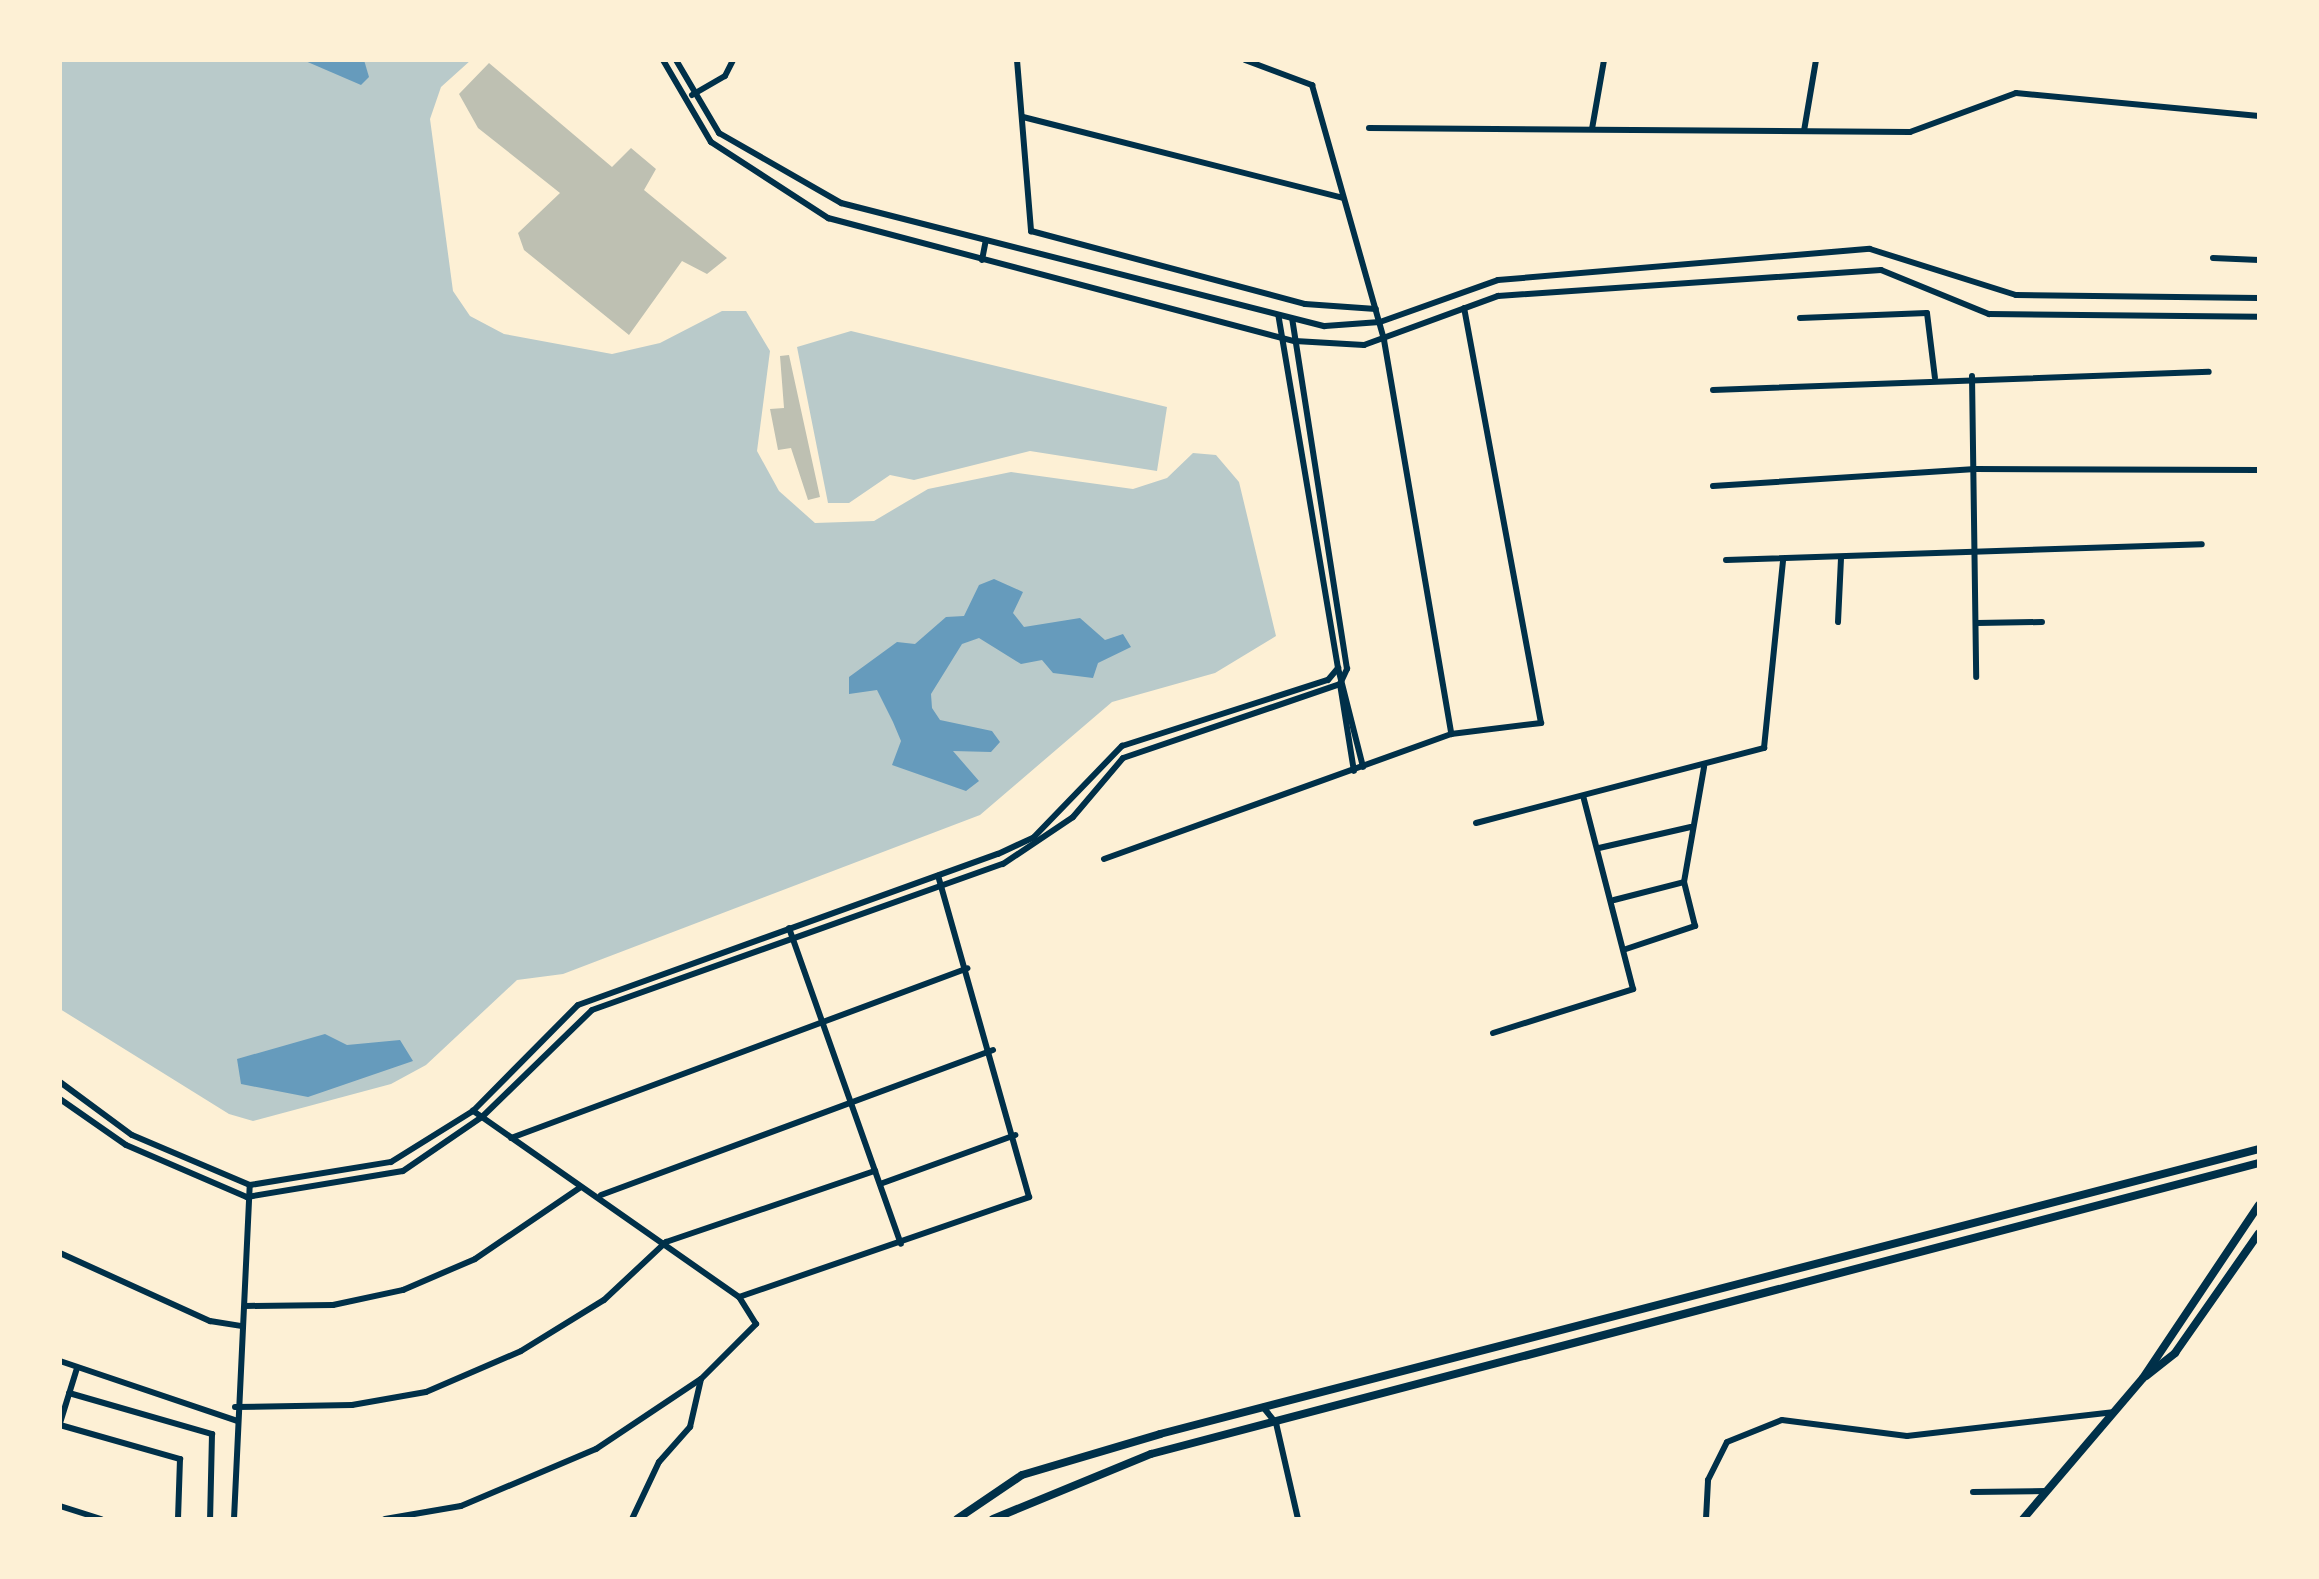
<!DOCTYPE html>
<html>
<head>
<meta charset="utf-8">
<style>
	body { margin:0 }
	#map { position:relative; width:2319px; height:1579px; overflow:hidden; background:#fdf0d5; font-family:"Zilla Slab",serif }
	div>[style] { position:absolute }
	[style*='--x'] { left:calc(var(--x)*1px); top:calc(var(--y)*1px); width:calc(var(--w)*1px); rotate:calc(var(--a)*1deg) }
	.green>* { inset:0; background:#b9caca }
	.water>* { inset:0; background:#669bbc }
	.building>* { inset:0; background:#bec0b2 }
	.minor>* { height:6px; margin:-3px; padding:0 3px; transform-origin:3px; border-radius:3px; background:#003049 }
	.tertiary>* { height:8px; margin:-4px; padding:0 4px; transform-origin:4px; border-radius:4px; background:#003049 }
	span { translate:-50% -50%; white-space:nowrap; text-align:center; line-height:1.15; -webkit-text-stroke:8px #fdf0d5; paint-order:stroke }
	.frame { position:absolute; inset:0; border:62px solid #fdf0d5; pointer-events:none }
</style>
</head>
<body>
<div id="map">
	<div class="green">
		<div style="clip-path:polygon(60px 60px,471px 60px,441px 87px,430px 119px,453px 291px,470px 316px,504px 334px,612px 354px,660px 343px,722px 311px,746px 311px,770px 351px,757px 451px,779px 491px,815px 523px,874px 521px,928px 489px,1011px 472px,1133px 489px,1167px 478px,1193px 453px,1216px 455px,1239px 482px,1276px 636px,1215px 673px,1112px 702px,980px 815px,563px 974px,517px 980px,426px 1065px,391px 1084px,253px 1121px,229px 1114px,60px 1009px)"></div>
		<div style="clip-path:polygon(851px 331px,1167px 407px,1157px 471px,1030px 451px,914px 480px,890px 475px,849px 503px,828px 503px,797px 347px)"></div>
	</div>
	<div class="water">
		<div style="clip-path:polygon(303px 60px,364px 60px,369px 77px,361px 85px)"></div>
		<div style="clip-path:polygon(994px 579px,1023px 592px,1013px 613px,1024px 627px,1080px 618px,1105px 640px,1123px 634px,1131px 647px,1098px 663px,1093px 678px,1053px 673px,1042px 660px,1021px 664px,979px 638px,962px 644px,931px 694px,932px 708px,940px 720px,992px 731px,1000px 742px,991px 752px,953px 751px,979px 781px,966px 791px,892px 765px,901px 741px,893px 722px,877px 690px,849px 694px,849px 677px,897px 642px,915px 644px,946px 617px,964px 616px,979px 585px)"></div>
		<div style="clip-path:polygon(325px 1034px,347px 1045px,400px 1040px,413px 1061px,308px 1097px,241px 1084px,237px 1059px)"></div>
	</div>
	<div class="building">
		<div style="clip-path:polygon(489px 63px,612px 167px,631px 148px,656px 169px,644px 190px,727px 258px,707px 274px,682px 261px,629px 335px,524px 250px,518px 233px,560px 193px,478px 128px,459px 94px)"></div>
		<div style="clip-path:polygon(789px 355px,820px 497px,808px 500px,791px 448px,778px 450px,770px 409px,784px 408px,780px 356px)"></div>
	</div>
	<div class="minor">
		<div style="--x:663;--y:60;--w:95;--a:59.7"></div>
		<div style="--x:711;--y:142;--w:140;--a:33"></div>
		<div style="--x:828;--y:218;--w:483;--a:14.8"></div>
		<div style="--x:1295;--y:341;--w:69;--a:3.3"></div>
		<div style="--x:1364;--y:345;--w:143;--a:-20.1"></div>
		<div style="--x:1498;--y:296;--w:384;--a:-3.9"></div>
		<div style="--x:1881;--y:270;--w:117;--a:22.2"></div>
		<div style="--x:1989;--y:314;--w:270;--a:0.6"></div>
		<div style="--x:676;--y:60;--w:85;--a:59.5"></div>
		<div style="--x:719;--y:133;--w:141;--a:29.8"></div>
		<div style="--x:841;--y:203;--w:499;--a:14.3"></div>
		<div style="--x:1325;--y:326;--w:55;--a:-4.2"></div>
		<div style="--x:1380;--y:322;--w:125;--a:-19.6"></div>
		<div style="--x:1498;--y:280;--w:373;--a:-4.8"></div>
		<div style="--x:1870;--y:249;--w:153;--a:17.5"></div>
		<div style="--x:2016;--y:295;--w:243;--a:0.7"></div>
		<div style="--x:1017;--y:60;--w:172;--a:85.3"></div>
		<div style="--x:1031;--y:231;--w:284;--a:14.9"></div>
		<div style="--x:1305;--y:304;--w:71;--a:4"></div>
		<div style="--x:1245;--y:60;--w:72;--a:20.5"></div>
		<div style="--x:1312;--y:85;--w:265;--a:74.2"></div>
		<div style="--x:1384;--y:340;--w:400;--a:80.3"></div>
		<div style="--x:692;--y:95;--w:38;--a:-30"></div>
		<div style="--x:725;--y:76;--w:18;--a:-63"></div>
		<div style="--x:1023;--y:117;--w:330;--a:14.2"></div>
		<div style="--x:1369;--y:128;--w:541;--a:0.42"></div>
		<div style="--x:1910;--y:132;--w:113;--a:-20.2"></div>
		<div style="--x:2016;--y:93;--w:244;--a:5.4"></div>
		<div style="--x:1592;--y:129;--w:70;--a:-80.1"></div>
		<div style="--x:1804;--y:131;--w:72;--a:-80.4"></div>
		<div style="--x:2213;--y:258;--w:46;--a:2.5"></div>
		<div style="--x:982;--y:260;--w:20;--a:-79"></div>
		<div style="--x:1800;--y:318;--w:127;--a:-2.3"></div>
		<div style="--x:1927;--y:313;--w:65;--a:83"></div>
		<div style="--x:1972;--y:376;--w:301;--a:89.2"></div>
		<div style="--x:1713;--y:390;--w:496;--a:-2.1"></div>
		<div style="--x:1713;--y:486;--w:263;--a:-3.7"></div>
		<div style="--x:1975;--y:469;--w:284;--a:0.2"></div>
		<div style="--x:1726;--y:560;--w:476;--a:-1.9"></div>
		<div style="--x:1838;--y:622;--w:63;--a:-87.3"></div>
		<div style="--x:1977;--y:623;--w:65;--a:-0.9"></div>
		<div style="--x:1338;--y:668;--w:102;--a:75.8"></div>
		<div style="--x:1340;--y:684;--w:88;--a:80.9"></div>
		<div style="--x:1476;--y:823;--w:298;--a:-14.6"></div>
		<div style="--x:1764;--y:748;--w:189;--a:-84.2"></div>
		<div style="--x:1599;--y:848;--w:94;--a:-12.9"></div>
		<div style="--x:1104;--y:859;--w:369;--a:-19.8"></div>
		<div style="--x:1451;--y:734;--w:91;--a:-7"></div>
		<div style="--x:1541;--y:723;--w:422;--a:-100.5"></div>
		<div style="--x:1614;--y:900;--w:72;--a:-14.4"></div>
		<div style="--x:789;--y:928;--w:335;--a:70.5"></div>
		<div style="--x:1626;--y:949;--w:73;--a:-18.4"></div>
		<div style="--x:1695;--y:926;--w:45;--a:-104"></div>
		<div style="--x:1684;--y:882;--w:117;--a:-80.1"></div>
		<div style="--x:1493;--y:1033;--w:147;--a:-17.4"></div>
		<div style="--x:1633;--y:989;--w:199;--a:-104.5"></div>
		<div style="--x:60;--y:1082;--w:89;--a:36.4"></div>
		<div style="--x:132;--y:1135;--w:128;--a:23"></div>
		<div style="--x:250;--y:1185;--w:143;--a:-9.3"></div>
		<div style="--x:391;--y:1162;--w:97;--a:-31.9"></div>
		<div style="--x:473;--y:1111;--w:149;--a:-45.3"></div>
		<div style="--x:578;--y:1005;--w:446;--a:-19.8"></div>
		<div style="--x:998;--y:854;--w:40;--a:-25"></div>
		<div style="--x:1034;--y:837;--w:127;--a:-46"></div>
		<div style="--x:1122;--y:746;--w:216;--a:-17.8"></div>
		<div style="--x:1328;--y:680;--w:16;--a:-50"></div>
		<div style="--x:1338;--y:668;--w:358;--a:-99.6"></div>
		<div style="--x:60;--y:1099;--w:80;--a:34.9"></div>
		<div style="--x:126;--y:1145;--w:132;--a:23.3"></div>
		<div style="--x:247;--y:1197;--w:158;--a:-9.5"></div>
		<div style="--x:403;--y:1171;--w:96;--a:-34.4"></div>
		<div style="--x:482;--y:1117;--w:153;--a:-44.2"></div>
		<div style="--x:592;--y:1010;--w:436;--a:-19.6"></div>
		<div style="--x:1003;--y:864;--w:84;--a:-33.9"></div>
		<div style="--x:1073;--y:817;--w:77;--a:-49.7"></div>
		<div style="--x:1123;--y:758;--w:229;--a:-18.8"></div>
		<div style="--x:1340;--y:684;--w:17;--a:-65"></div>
		<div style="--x:1347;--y:669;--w:354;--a:-98.9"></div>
		<div style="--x:511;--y:1138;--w:487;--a:-20.4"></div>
		<div style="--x:880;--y:1184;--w:144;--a:-19.9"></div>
		<div style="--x:601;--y:1195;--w:418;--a:-20.3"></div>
		<div style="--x:60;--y:1253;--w:165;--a:24.4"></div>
		<div style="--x:210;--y:1321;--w:31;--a:9"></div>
		<div style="--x:739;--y:1297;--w:307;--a:-19"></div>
		<div style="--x:1029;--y:1197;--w:334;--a:-105.8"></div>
		<div style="--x:245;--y:1306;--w:88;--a:-0.7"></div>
		<div style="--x:333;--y:1305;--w:72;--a:-12.1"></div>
		<div style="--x:403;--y:1290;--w:78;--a:-23.3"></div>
		<div style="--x:475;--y:1259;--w:128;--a:-34.2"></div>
		<div style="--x:60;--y:1361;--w:187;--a:18.7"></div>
		<div style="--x:69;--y:1393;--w:149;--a:16"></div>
		<div style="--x:212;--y:1434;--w:85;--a:91.3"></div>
		<div style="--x:235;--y:1407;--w:117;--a:-1"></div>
		<div style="--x:352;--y:1405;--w:75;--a:-10"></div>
		<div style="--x:426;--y:1392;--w:103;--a:-23.3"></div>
		<div style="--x:521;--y:1351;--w:97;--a:-31.6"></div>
		<div style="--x:604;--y:1300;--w:85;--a:-43.1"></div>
		<div style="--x:666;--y:1242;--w:221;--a:-18.8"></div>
		<div style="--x:1263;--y:1407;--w:21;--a:51"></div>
		<div style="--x:1276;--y:1423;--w:98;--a:77.1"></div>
		<div style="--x:60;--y:1423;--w:58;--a:-72.8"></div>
		<div style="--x:60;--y:1425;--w:125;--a:15.8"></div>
		<div style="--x:180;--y:1459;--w:60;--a:91.9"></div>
		<div style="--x:1973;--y:1492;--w:73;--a:-0.8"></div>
		<div style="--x:60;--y:1506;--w:43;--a:17.6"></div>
		<div style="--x:234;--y:1519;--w:334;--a:-87.3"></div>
		<div style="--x:385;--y:1519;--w:77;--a:-9.7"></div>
		<div style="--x:461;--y:1506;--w:147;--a:-22.9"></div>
		<div style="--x:596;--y:1449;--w:126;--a:-33.7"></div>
		<div style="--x:701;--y:1379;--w:78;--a:-45"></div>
		<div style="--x:756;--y:1324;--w:32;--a:-122"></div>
		<div style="--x:739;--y:1297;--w:325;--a:-145"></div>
		<div style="--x:632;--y:1519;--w:63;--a:-64.7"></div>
		<div style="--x:659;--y:1462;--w:47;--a:-48.5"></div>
		<div style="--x:690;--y:1427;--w:49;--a:-77.1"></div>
		<div style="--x:1706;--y:1519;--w:39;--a:-87"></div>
		<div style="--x:1708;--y:1480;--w:42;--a:-63.4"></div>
		<div style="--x:1727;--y:1442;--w:59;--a:-21.8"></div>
		<div style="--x:1782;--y:1420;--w:126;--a:7.3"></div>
		<div style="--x:1907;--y:1436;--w:209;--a:-6.6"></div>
	</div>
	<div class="tertiary">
		<div style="--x:2146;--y:1376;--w:37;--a:-38"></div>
		<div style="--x:2175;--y:1353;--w:146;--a:-55"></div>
		<div style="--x:957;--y:1519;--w:78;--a:-34.1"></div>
		<div style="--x:1022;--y:1475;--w:144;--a:-16.5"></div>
		<div style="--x:1160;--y:1434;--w:1135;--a:-14.54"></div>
		<div style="--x:993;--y:1519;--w:171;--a:-22.4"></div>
		<div style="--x:1151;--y:1454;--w:1146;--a:-14.72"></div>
		<div style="--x:2023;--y:1519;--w:185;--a:-49.6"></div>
		<div style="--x:2143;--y:1378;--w:208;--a:-56.2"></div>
	</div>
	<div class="frame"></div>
</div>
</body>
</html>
